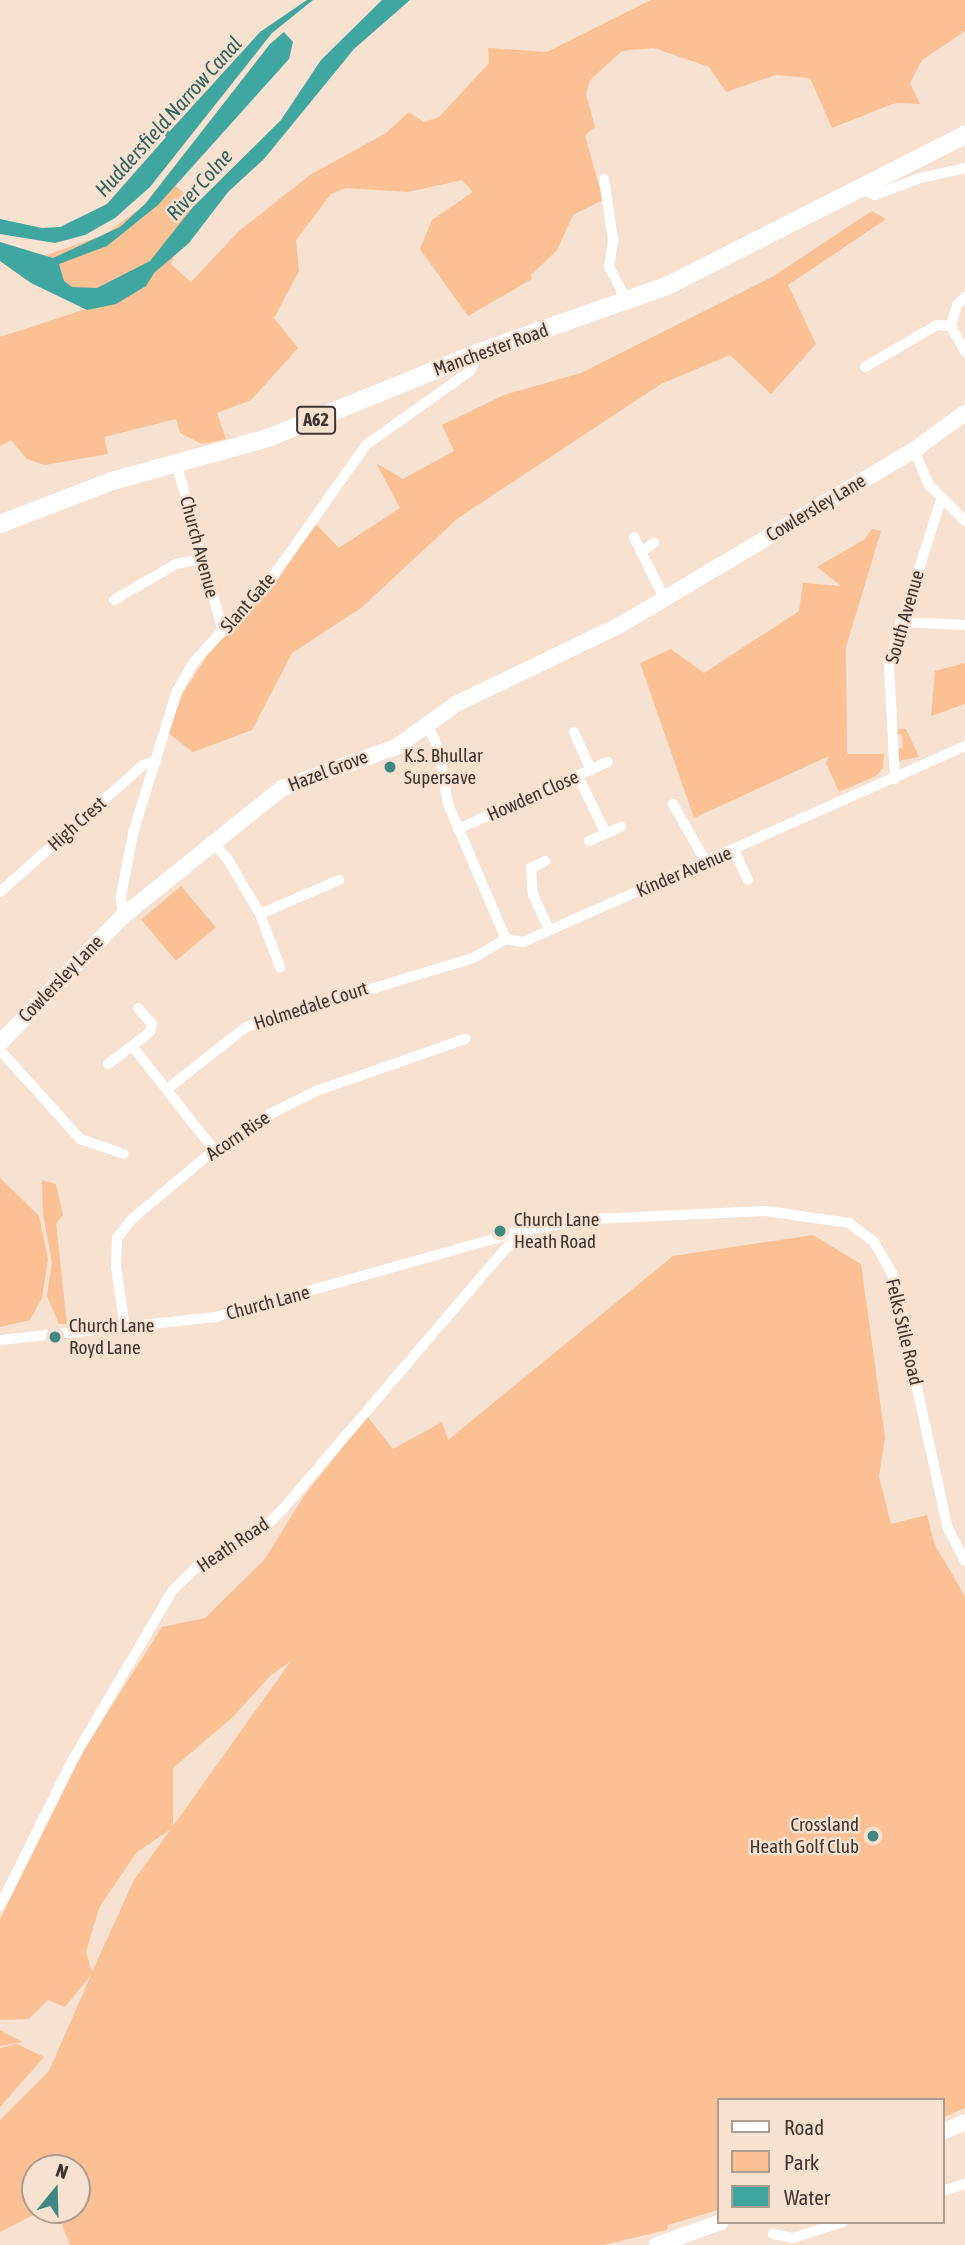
<!DOCTYPE html>
<html>
<head>
<meta charset="utf-8">
<style>
	body { margin:0 }
	#map { position:relative; width:965px; height:2245px; overflow:hidden; background:#f7e1d1; font-family:"Asap Condensed",sans-serif }
	div>[style] { position:absolute }
	[style*='--x'] { left:calc(var(--x)*1px); top:calc(var(--y)*1px); width:calc(var(--w)*1px); rotate:calc(var(--a)*1deg) }
	.green>* { inset:0; background:#fbc094; transform-origin:0 0 }
	.water>* { inset:0; background:#40a6a0 }
	.street>* { height:10px; margin:-5px; padding:0 5px; transform-origin:5px; border-radius:5px; background:#fff }
	.secondary>* { height:16px; margin:-8px; padding:0 8px; transform-origin:8px; border-radius:8px; background:#fff }
	.primary>* { height:18px; margin:-9px; padding:0 9px; transform-origin:9px; border-radius:9px; background:#fff }
	.dots>* { width:19px; height:19px; translate:-50% -50%; box-sizing:border-box; border:4px solid #f7e1d1; border-radius:50% }
	span { translate:-50% -50%; white-space:nowrap; text-align:center; line-height:1.15; -webkit-text-stroke:5px #f7e1d1; paint-order:stroke }
	.shield-label span { padding:2px 5px; background:#f7e1d1; border:2px solid; border-radius:5px; -webkit-text-stroke-width:0 }
	.shield-label { font-size:18px; color:#3e352f; font-weight:700 }
	.street-label { font-size:19px; color:#3e352f }
	.poi-label { font-size:19px; color:#3e352f }
	.left { translate:0 -50%; text-align:left }
	.right { translate:-100% -50%; text-align:right }
	.water-label { font-size:21px; color:#2b635f; font-style:italic }
	.legend { position:absolute; left:717px; top:2098px; width:228px; height:126px; box-sizing:border-box; background:#f7e1d1; border:2px solid #ad9c90; margin:0; padding:9px 12px; list-style:none; font-size:21px; color:#3e352f }
	.legend li { display:flex; align-items:center; gap:14px; height:35px }
	.legend b { width:35px; border:2px solid #ad9c90 }
	.north { position:absolute; left:21px; top:2154px; width:70px; height:70px; box-sizing:border-box; background:#f7e1d1; border:2px solid #ad9c90; border-radius:50%; rotate:19deg; font-size:19px; font-weight:700; line-height:28px; text-align:center; color:#3e352f }
	.north::after { content:''; display:block; margin:auto; width:24px; height:32px; background:#418883; clip-path:polygon(50% 0,100% 100%,50% 72%,0 100%) }
</style>
</head>
<body>
<div id="map">
	<div class="green">
		<div style="clip-path:polygon(651px 0,965px 0,965px 31px,922px 60px,910px 83px,920px 104px,895px 103px,832px 128px,810px 78px,776px 75px,726px 92px,709px 67px,654px 48px,622px 51px,590px 80px,586px 94px,595px 127px,585px 135px,603px 200px,573px 215px,557px 250px,531px 275px,532px 279px,468px 316px,420px 249px,432px 220px,473px 192px,462px 180px,408px 192px,346px 188px,331px 194px,296px 240px,299px 271px,274px 318px,298px 348px,251px 400px,217px 413px,226px 439px,202px 444px,180px 433px,176px 419px,104px 437px,108px 454px,45px 465px,27px 459px,11px 440px,0 446px,0 337px,86px 309px,44px 256px,104px 235px,173px 184px,194px 201px,171px 264px,191px 282px,239px 231px,310px 175px,386px 133px,409px 112px,424px 122px,439px 117px,489px 63px,488px 48px,547px 52px)"></div>
		<div style="clip-path:polygon(872px 211px,886px 219px,788px 285px,816px 344px,771px 394px,730px 355px,661px 384px,458px 518px,361px 608px,292px 653px,252px 730px,193px 752px,168px 733px,183px 693px,210px 651px,279px 577px,314px 522px,339px 548px,400px 508px,376px 463px,403px 479px,454px 451px,442px 425px,504px 395px,581px 373px,772px 277px)"></div>
		<div style="clip-path:polygon(872px 529px,881px 531px,846px 647px,847px 754px,884px 754px,883px 768px,876px 776px,839px 792px,826px 763px,829px 756px,694px 818px,640px 663px,671px 649px,704px 673px,799px 611px,803px 583px,841px 586px,817px 567px,865px 539px)"></div>
		<div style="clip-path:polygon(965px 663px,965px 704px,931px 716px,935px 671px)"></div>
		<div style="clip-path:polygon(893px 729px,906px 729px,919px 757px,898px 761px,894px 749px,903px 748px,902px 735px,893px 734px)"></div>
		<div style="left:181px;top:886px;width:54px;height:52px;rotate:50deg"></div>
		<div style="clip-path:polygon(0 1178px,39px 1216px,48px 1259px,42px 1298px,30px 1320px,0 1327px)"></div>
		<div style="clip-path:polygon(42px 1180px,56px 1184px,63px 1215px,56px 1223px,67px 1324px,59px 1324px,47px 1296px,52px 1262px,43px 1214px)"></div>
		<div style="clip-path:polygon(evenodd,813px 1235px,861px 1264px,885px 1437px,879px 1477px,891px 1524px,927px 1515px,935px 1545px,965px 1596px,965px 2108px,942px 2118px,942px 2100px,718px 2100px,718px 2210px,668px 2225px,667px 2230px,603px 2245px,70px 2245px,56px 2210px,77px 2210px,77px 2168px,35px 2168px,35px 2210px,43px 2210px,0 2232px,0 2120px,49px 2071px,91px 1975px,65px 2007px,48px 2000px,29px 2019px,0 2020px,0 1919px,85px 1748px,162px 1627px,205px 1618px,264px 1560px,304px 1496px,367px 1416px,393px 1449px,442px 1422px,448px 1440px,673px 1256px,813px 1235px,291px 1661px,173px 1826px,173px 1768px,233px 1717px,270px 1676px,291px 1661px,813px 1235px,171px 1829px,134px 1880px,92px 1972px,86px 1952px,99px 1908px,137px 1852px,171px 1829px)"></div>
		<div style="clip-path:polygon(0 2030px,23px 2042px,0 2046px)"></div>
		<div style="clip-path:polygon(17px 2044px,44px 2057px,0 2107px,0 2048px)"></div>
	</div>
	<div class="water">
		<div style="clip-path:polygon(307px 0,313px 0,272px 33px,150px 187px,115px 218px,85px 235px,55px 243px,0 234px,0 219px,42px 228px,60px 227px,107px 204px,166px 137px,163px 132px,168px 128px,169px 132px,260px 32px)"></div>
		<div style="clip-path:polygon(382px 0,410px 0,354px 49px,264px 159px,228px 192px,189px 243px,154px 273px,146px 286px,116px 304px,87px 310px,31px 283px,0 261px,0 242px,53px 258px,120px 227px,145px 204px,270px 44px,284px 32px,293px 42px,289px 59px,158px 205px,107px 246px,59px 264px,64px 281px,72px 287px,97px 288px,150px 261px,193px 207px,281px 120px,321px 60px)"></div>
	</div>
	<div class="street">
		<div style="--x:604;--y:179;--w:62;--a:81.6"></div>
		<div style="--x:613;--y:240;--w:27;--a:98"></div>
		<div style="--x:609;--y:267;--w:38;--a:62"></div>
		<div style="--x:863;--y:190;--w:13;--a:23"></div>
		<div style="--x:875;--y:195;--w:48;--a:-20.7"></div>
		<div style="--x:920;--y:178;--w:46;--a:-12.5"></div>
		<div style="--x:951;--y:326;--w:22;--a:-74"></div>
		<div style="--x:957;--y:305;--w:11;--a:-45"></div>
		<div style="--x:865;--y:367;--w:83;--a:-30.3"></div>
		<div style="--x:937;--y:325;--w:14;--a:4"></div>
		<div style="--x:951;--y:326;--w:29;--a:61"></div>
		<div style="--x:914;--y:450;--w:38;--a:67"></div>
		<div style="--x:929;--y:485;--w:51;--a:45"></div>
		<div style="--x:176;--y:462;--w:176;--a:74.5"></div>
		<div style="--x:634;--y:537;--w:68;--a:63.8"></div>
		<div style="--x:641;--y:552;--w:16;--a:-35"></div>
		<div style="--x:114;--y:600;--w:72;--a:-30.1"></div>
		<div style="--x:176;--y:564;--w:26;--a:-11"></div>
		<div style="--x:900;--y:622;--w:65;--a:2.6"></div>
		<div style="--x:427;--y:725;--w:25;--a:63"></div>
		<div style="--x:438;--y:747;--w:58;--a:80"></div>
		<div style="--x:448;--y:804;--w:147;--a:66.8"></div>
		<div style="--x:574;--y:732;--w:42;--a:65.9"></div>
		<div style="--x:578;--y:776;--w:64;--a:64.2"></div>
		<div style="--x:895;--y:779;--w:116;--a:-93"></div>
		<div style="--x:889;--y:663;--w:171;--a:-72.3"></div>
		<div style="--x:673;--y:804;--w:67;--a:60.4"></div>
		<div style="--x:458;--y:829;--w:164;--a:-24.1"></div>
		<div style="--x:211;--y:841;--w:23;--a:47"></div>
		<div style="--x:227;--y:858;--w:65;--a:59.5"></div>
		<div style="--x:260;--y:914;--w:86;--a:-23.3"></div>
		<div style="--x:589;--y:841;--w:35;--a:-24"></div>
		<div style="--x:734;--y:850;--w:33;--a:65"></div>
		<div style="--x:545;--y:861;--w:16;--a:153"></div>
		<div style="--x:531;--y:868;--w:27;--a:86"></div>
		<div style="--x:533;--y:895;--w:38;--a:65"></div>
		<div style="--x:0;--y:892;--w:191;--a:-41.6"></div>
		<div style="--x:143;--y:765;--w:14;--a:-17"></div>
		<div style="--x:260;--y:914;--w:57;--a:69.3"></div>
		<div style="--x:123;--y:916;--w:19;--a:-96"></div>
		<div style="--x:121;--y:897;--w:65;--a:-79.4"></div>
		<div style="--x:133;--y:833;--w:149;--a:-72.8"></div>
		<div style="--x:177;--y:691;--w:32;--a:-60"></div>
		<div style="--x:193;--y:663;--w:120;--a:-47.4"></div>
		<div style="--x:274;--y:575;--w:159;--a:-54.7"></div>
		<div style="--x:366;--y:445;--w:128;--a:-35.4"></div>
		<div style="--x:470;--y:371;--w:21;--a:-62"></div>
		<div style="--x:133;--y:1047;--w:131;--a:51.8"></div>
		<div style="--x:0;--y:1050;--w:120;--a:48"></div>
		<div style="--x:80;--y:1139;--w:46;--a:18.8"></div>
		<div style="--x:108;--y:1064;--w:53;--a:-37.3"></div>
		<div style="--x:150;--y:1032;--w:8;--a:-76"></div>
		<div style="--x:152;--y:1024;--w:21;--a:-131"></div>
		<div style="--x:167;--y:1089;--w:100;--a:-38.1"></div>
		<div style="--x:246;--y:1027;--w:237;--a:-16.9"></div>
		<div style="--x:473;--y:958;--w:38;--a:-30"></div>
		<div style="--x:506;--y:939;--w:17;--a:10"></div>
		<div style="--x:523;--y:942;--w:484;--a:-23.9"></div>
		<div style="--x:125;--y:1327;--w:61;--a:-98.5"></div>
		<div style="--x:116;--y:1267;--w:29;--a:-88"></div>
		<div style="--x:117;--y:1238;--w:24;--a:-52"></div>
		<div style="--x:132;--y:1219;--w:107;--a:-40.1"></div>
		<div style="--x:214;--y:1150;--w:14;--a:-8"></div>
		<div style="--x:228;--y:1148;--w:54;--a:-39"></div>
		<div style="--x:270;--y:1114;--w:51;--a:-26.6"></div>
		<div style="--x:316;--y:1091;--w:158;--a:-19.2"></div>
		<div style="--x:0;--y:1340;--w:217;--a:-6.1"></div>
		<div style="--x:216;--y:1317;--w:325;--a:-15.7"></div>
		<div style="--x:529;--y:1229;--w:66;--a:-8.7"></div>
		<div style="--x:594;--y:1219;--w:172;--a:-2.7"></div>
		<div style="--x:766;--y:1211;--w:84;--a:8.2"></div>
		<div style="--x:849;--y:1223;--w:31;--a:37"></div>
		<div style="--x:874;--y:1242;--w:36;--a:60"></div>
		<div style="--x:892;--y:1273;--w:259;--a:77.7"></div>
		<div style="--x:947;--y:1526;--w:39;--a:63"></div>
		<div style="--x:0;--y:1906;--w:162;--a:-63.6"></div>
		<div style="--x:72;--y:1761;--w:197;--a:-59.5"></div>
		<div style="--x:172;--y:1591;--w:36;--a:-44"></div>
		<div style="--x:198;--y:1566;--w:79;--a:-30.5"></div>
		<div style="--x:266;--y:1526;--w:24;--a:-45"></div>
		<div style="--x:283;--y:1509;--w:345;--a:-49.5"></div>
		<div style="--x:507;--y:1247;--w:20;--a:-27"></div>
		<div style="--x:525;--y:1238;--w:10;--a:-66"></div>
		<div style="--x:942;--y:2191;--w:24;--a:-17"></div>
		<div style="--x:773;--y:2234;--w:20;--a:11"></div>
		<div style="--x:793;--y:2238;--w:52;--a:-17.7"></div>
	</div>
	<div class="secondary">
		<div style="--x:0;--y:1043;--w:177;--a:-45.9"></div>
		<div style="--x:123;--y:916;--w:204;--a:-38.8"></div>
		<div style="--x:282;--y:788;--w:121;--a:-19.8"></div>
		<div style="--x:396;--y:747;--w:74;--a:-35.6"></div>
		<div style="--x:456;--y:704;--w:184;--a:-25.7"></div>
		<div style="--x:622;--y:624;--w:340;--a:-30.8"></div>
		<div style="--x:914;--y:450;--w:63;--a:-36"></div>
		<div style="--x:942;--y:2132;--w:25;--a:-23"></div>
		<div style="--x:657;--y:2245;--w:68;--a:-19.8"></div>
	</div>
	<div class="primary">
		<div style="--x:0;--y:524;--w:120;--a:-21"></div>
		<div style="--x:112;--y:481;--w:162;--a:-15.4"></div>
		<div style="--x:268;--y:438;--w:229;--a:-22.1"></div>
		<div style="--x:480;--y:352;--w:201;--a:-19.5"></div>
		<div style="--x:669;--y:285;--w:332;--a:-26.9"></div>
	</div>
	<div class="dots">
		<div style="left:390px;top:767px;background:#418883"></div>
		<div style="left:500px;top:1231px;background:#418883"></div>
		<div style="left:55px;top:1337px;background:#418883"></div>
		<div style="left:873px;top:1836px;background:#418883"></div>
	</div>
	<div class="shield-label">
		<span style="left:316px;top:420px">A62</span>
	</div>
	<div class="street-label">
		<span style="left:491px;top:350px;rotate:-20deg">Manchester Road</span>
		<span style="left:816px;top:508px;rotate:-31deg">Cowlersley Lane</span>
		<span style="left:199px;top:547px;rotate:75deg">Church Avenue</span>
		<span style="left:248px;top:603px;rotate:-49deg">Slant Gate</span>
		<span style="left:905px;top:617px;rotate:-74deg">South Avenue</span>
		<span style="left:328px;top:771px;rotate:-21deg">Hazel Grove</span>
		<span style="left:533px;top:796px;rotate:-24deg">Howden Close</span>
		<span style="left:77px;top:824px;rotate:-42deg">High Crest</span>
		<span style="left:684px;top:872px;rotate:-23deg">Kinder Avenue</span>
		<span style="left:61px;top:979px;rotate:-46deg">Cowlersley Lane</span>
		<span style="left:311px;top:1006px;rotate:-18deg">Holmedale Court</span>
		<span style="left:238px;top:1136px;rotate:-34deg">Acorn Rise</span>
		<span style="left:268px;top:1303px;rotate:-15deg">Church Lane</span>
		<span style="left:904px;top:1332px;rotate:77deg">Felks Stile Road</span>
		<span style="left:233px;top:1545px;rotate:-34deg">Heath Road</span>
	</div>
	<div class="poi-label">
		<span class="left" style="left:404px;top:767px">K.S. Bhullar<br>Supersave</span>
		<span class="left" style="left:514px;top:1231px">Church Lane<br>Heath Road</span>
		<span class="left" style="left:69px;top:1337px">Church Lane<br>Royd Lane</span>
		<span class="right" style="left:859px;top:1836px">Crossland<br>Heath Golf Club</span>
	</div>
	<div class="water-label">
		<span style="left:168px;top:116px;rotate:-48deg">Huddersfield Narrow Canal</span>
		<span style="left:199px;top:184px;rotate:-48deg">River Colne</span>
	</div>
	<ul class="legend">
	<li><b style="height:9px;background:#fff"></b>Road</li>
	<li><b style="height:19px;background:#fbc094"></b>Park</li>
	<li><b style="height:19px;background:#40a6a0"></b>Water</li>
	</ul>
	<div class="north">N</div>
</div>
</body>
</html>
